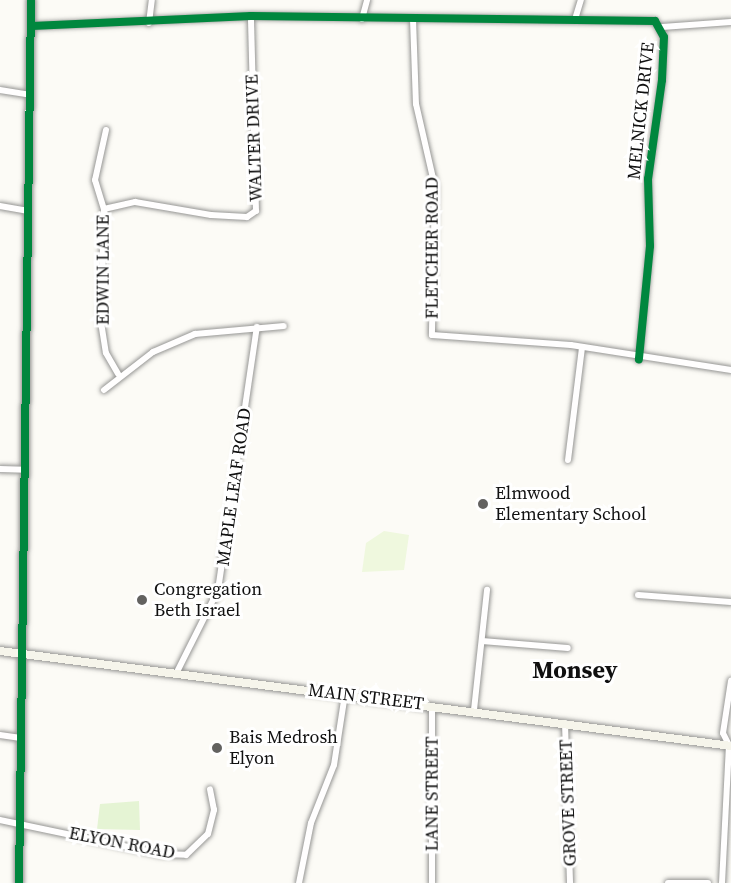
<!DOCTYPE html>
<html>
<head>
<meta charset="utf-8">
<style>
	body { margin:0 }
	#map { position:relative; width:731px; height:883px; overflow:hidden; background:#fcfbf6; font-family:"Source Serif 4",serif }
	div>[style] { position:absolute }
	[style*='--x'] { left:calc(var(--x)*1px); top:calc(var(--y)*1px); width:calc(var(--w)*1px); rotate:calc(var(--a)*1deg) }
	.green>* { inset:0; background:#e5f4d4 }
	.pitch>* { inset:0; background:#eff8de }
	.roads { filter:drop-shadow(0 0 2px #969694) drop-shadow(0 0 2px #969694) }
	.street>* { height:6px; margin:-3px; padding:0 3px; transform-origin:3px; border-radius:3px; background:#fffefe }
	.secondary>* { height:8px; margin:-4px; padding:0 4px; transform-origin:4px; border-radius:4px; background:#f6f5eb }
	.cycleway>* { height:8px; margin:-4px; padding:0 4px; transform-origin:4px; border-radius:4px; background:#00873e }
	.dots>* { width:16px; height:16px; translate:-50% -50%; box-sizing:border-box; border:3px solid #fff; border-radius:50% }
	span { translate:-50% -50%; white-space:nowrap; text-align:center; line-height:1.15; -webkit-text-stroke:6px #fff; paint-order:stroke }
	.street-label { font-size:18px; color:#101010 }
	.poi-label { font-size:18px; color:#101010 }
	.left { translate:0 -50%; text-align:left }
	.district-label { font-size:24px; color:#101010; font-weight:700 }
</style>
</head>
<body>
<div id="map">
	<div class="green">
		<div style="clip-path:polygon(139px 801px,140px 830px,97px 829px,100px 804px)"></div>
	</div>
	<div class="pitch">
		<div style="clip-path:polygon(384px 531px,409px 535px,404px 570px,362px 572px,366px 543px)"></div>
	</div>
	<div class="roads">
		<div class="street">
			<div style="--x:576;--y:16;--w:17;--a:-73"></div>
			<div style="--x:362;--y:19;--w:20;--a:-75"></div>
			<div style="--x:413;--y:19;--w:85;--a:88"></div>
			<div style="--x:416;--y:104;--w:85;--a:77.1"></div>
			<div style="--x:435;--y:187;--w:148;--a:91.2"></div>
			<div style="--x:432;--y:335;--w:139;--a:4.1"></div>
			<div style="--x:571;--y:345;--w:162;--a:8.9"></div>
			<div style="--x:149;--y:23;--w:23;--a:-83"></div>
			<div style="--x:32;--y:26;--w:219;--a:-2.6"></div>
			<div style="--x:251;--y:16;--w:404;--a:0.7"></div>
			<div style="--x:655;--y:21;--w:18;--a:61"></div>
			<div style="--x:664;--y:37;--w:43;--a:92.7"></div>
			<div style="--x:662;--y:80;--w:100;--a:98"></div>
			<div style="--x:648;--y:179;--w:67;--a:88.3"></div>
			<div style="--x:650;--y:246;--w:114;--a:95.6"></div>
			<div style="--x:662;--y:27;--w:69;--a:-4.1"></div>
			<div style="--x:0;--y:90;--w:31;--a:9"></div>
			<div style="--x:106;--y:130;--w:51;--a:102.4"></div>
			<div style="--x:95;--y:180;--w:30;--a:73"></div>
			<div style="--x:104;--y:209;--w:113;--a:91.5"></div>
			<div style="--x:101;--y:322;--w:31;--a:81"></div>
			<div style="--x:106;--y:353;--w:24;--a:60"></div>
			<div style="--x:0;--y:206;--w:29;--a:10"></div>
			<div style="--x:104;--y:209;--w:32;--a:-13"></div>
			<div style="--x:135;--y:202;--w:77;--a:9.7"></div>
			<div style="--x:211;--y:215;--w:36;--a:3"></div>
			<div style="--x:247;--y:217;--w:11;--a:-34"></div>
			<div style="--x:256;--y:211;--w:195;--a:-91.5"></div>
			<div style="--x:104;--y:390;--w:62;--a:-37.8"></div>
			<div style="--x:153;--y:352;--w:46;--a:-23.2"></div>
			<div style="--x:195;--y:334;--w:89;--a:-5.1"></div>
			<div style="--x:568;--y:460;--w:113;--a:-82.9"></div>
			<div style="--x:0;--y:469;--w:25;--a:2"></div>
			<div style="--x:638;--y:595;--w:93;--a:4.3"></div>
			<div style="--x:482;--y:641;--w:86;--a:4.7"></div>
			<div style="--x:176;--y:674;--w:94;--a:-63.4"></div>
			<div style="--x:218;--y:590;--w:266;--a:-81.6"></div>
			<div style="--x:474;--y:710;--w:121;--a:-83.8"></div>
			<div style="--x:565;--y:723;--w:160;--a:88.2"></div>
			<div style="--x:0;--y:735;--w:21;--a:8"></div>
			<div style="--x:0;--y:820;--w:165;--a:11.9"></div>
			<div style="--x:161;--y:854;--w:25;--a:2"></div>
			<div style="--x:186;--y:855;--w:30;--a:-44"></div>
			<div style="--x:208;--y:834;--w:25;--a:-76"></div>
			<div style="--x:214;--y:810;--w:21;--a:-101"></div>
			<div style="--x:299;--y:883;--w:61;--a:-78.7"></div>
			<div style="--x:311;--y:823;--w:62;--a:-68.4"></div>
			<div style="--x:334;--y:765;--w:72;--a:-81.2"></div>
			<div style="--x:432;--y:883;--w:177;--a:-90"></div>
			<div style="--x:668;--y:883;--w:40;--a:0"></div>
			<div style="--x:722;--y:883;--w:138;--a:-87.1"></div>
			<div style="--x:729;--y:745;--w:13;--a:-117"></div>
			<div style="--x:723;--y:733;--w:53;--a:-81.3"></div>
		</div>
		<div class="secondary">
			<div style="--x:0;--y:651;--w:737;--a:7.4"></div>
			<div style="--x:19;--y:883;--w:883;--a:-89.22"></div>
		</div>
	</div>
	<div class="cycleway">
		<div style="--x:32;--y:26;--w:219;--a:-2.6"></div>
		<div style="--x:251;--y:16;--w:404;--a:0.7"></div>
		<div style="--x:655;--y:21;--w:18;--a:61"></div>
		<div style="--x:664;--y:37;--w:43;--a:92.7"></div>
		<div style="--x:662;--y:80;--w:100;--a:98"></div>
		<div style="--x:648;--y:179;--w:67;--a:88.3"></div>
		<div style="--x:650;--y:246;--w:114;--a:95.6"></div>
		<div style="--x:19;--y:883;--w:883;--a:-89.22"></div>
	</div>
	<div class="dots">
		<div style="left:483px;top:504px;background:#636260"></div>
		<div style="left:142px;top:600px;background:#636260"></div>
		<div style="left:217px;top:748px;background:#636260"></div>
	</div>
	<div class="street-label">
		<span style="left:641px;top:111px;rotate:-84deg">MELNICK DRIVE</span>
		<span style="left:254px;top:138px;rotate:-92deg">WALTER DRIVE</span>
		<span style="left:432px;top:248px;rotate:-90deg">FLETCHER ROAD</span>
		<span style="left:103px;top:270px;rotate:-90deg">EDWIN LANE</span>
		<span style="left:234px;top:487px;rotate:-82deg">MAPLE LEAF ROAD</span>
		<span style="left:366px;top:697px;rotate:7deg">MAIN STREET</span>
		<span style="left:432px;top:794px;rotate:-90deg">LANE STREET</span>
		<span style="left:568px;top:803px;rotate:-92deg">GROVE STREET</span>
		<span style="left:122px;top:843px;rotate:11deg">ELYON ROAD</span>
	</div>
	<div class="poi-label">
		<span class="left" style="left:495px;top:504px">Elmwood<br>Elementary School</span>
		<span class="left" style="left:154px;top:600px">Congregation<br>Beth Israel</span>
		<span class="left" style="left:229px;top:748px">Bais Medrosh<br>Elyon</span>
	</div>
	<div class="district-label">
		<span style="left:575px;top:670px">Monsey</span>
	</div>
</div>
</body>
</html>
